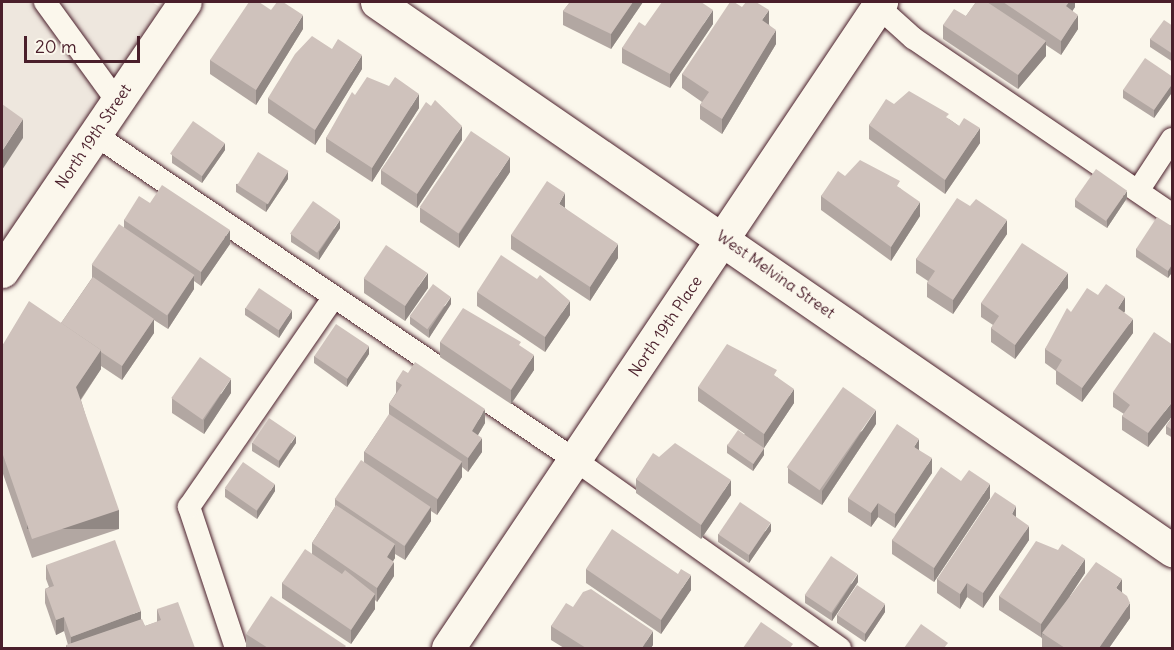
<!DOCTYPE html>
<html>
<head>
<meta charset="utf-8">
<style>
	body { margin:0 }
	#map { position:relative; width:1174px; height:650px; overflow:hidden; background:#fbf7ec; font-family:Delius,sans-serif }
	div>[style] { position:absolute }
	[style*='--x'] { left:calc(var(--x)*1px); top:calc(var(--y)*1px); width:calc(var(--w)*1px); rotate:calc(var(--a)*1deg) }
	.built>* { inset:0; background:#eee7de }
	.roads { filter:drop-shadow(0 0 2px #4a1f2b) drop-shadow(0 0 2px #4a1f2b) }
	.service>* { height:22px; margin:-11px; padding:0 11px; transform-origin:11px; border-radius:11px; background:#fbf7ec }
	.minor>* { height:33px; margin:-16.5px; padding:0 16.5px; transform-origin:16.5px; border-radius:16.5px; background:#fbf7ec }
	.wall>* { inset:0; background:#b2a7a2 }
	.shaded-wall>* { inset:0; background:#918884; transform-origin:0 0 }
	.building>* { inset:0; background:#cfc2bc; transform-origin:0 0 }
	span { translate:-50% -50%; white-space:nowrap; text-align:center; line-height:1.15; -webkit-text-stroke:4.5px #fbf7ec; paint-order:stroke }
	.street-label { font-size:16px; color:#4a1f2b }
	.frame { position:absolute; inset:0; border:3px solid #4a1f2b; pointer-events:none }
	.scale { position:absolute; left:24px; top:36px; width:116px; height:27px; box-sizing:border-box; border:3px solid #4a1f2b; border-top:0; padding-left:8px; font-size:18px; line-height:21px; white-space:nowrap; color:#4a1f2b; -webkit-text-stroke:4px #fbf7ec; paint-order:stroke }
</style>
</head>
<body>
<div id="map">
	<div class="built">
		<div style="clip-path:polygon(2px 2px,152px 2px,174px 16px,2px 271px)"></div>
	</div>
	<div class="roads">
		<div class="service">
			<div style="--x:45;--y:2;--w:122;--a:54"></div>
			<div style="--x:873;--y:2;--w:54;--a:42"></div>
			<div style="--x:913;--y:38;--w:314;--a:34.3"></div>
			<div style="--x:94;--y:134;--w:581;--a:34.13"></div>
			<div style="--x:575;--y:460;--w:325;--a:35.4"></div>
			<div style="--x:1138;--y:191;--w:62;--a:-56.8"></div>
			<div style="--x:236;--y:648;--w:149;--a:-108.4"></div>
			<div style="--x:189;--y:507;--w:255;--a:-55.4"></div>
		</div>
		<div class="minor">
			<div style="--x:377;--y:2;--w:966;--a:34.58"></div>
			<div style="--x:2;--y:271;--w:325;--a:-55.8"></div>
			<div style="--x:448;--y:648;--w:778;--a:-56.17"></div>
		</div>
	</div>
	<div class="wall">
		<div style="clip-path:polygon(570px 2px,643px 2px,611px 49px,563px 25px,563px 11px)"></div>
		<div style="clip-path:polygon(976px 2px,1075px 2px,1075px 7px,1072px 11px,1078px 29px,1061px 55px,1046px 45px,1046px 56px,1018px 89px,943px 39px,943px 25px,966px 16px)"></div>
		<div style="clip-path:polygon(713px 24px,670px 88px,622px 63px,622px 48px,645px 26px)"></div>
		<div style="clip-path:polygon(769px 24px,776px 44px,722px 134px,700px 119px,700px 105px,702px 102px,682px 88px,682px 74px)"></div>
		<div style="clip-path:polygon(1173px 26px,1173px 62px,1150px 47px,1150px 39px)"></div>
		<div style="clip-path:polygon(303px 29px,256px 105px,210px 74px,210px 60px)"></div>
		<div style="clip-path:polygon(362px 69px,315px 145px,268px 113px,268px 98px)"></div>
		<div style="clip-path:polygon(1173px 77px,1173px 91px,1154px 118px,1123px 98px,1123px 90px)"></div>
		<div style="clip-path:polygon(355px 95px,419px 108px,372px 182px,326px 152px,326px 138px)"></div>
		<div style="clip-path:polygon(894px 104px,949px 119px,959px 126px,980px 143px,945px 194px,869px 139px,869px 125px)"></div>
		<div style="clip-path:polygon(431px 106px,462px 140px,417px 208px,381px 184px,381px 170px)"></div>
		<div style="clip-path:polygon(225px 150px,202px 183px,172px 163px,172px 155px)"></div>
		<div style="clip-path:polygon(510px 172px,459px 248px,420px 222px,420px 208px)"></div>
		<div style="clip-path:polygon(845px 176px,900px 188px,920px 216px,891px 261px,821px 210px,821px 196px)"></div>
		<div style="clip-path:polygon(288px 179px,266px 212px,236px 192px,236px 184px)"></div>
		<div style="clip-path:polygon(1127px 198px,1107px 228px,1075px 207px,1075px 199px)"></div>
		<div style="clip-path:polygon(150px 203px,230px 244px,201px 286px,194px 281px,194px 289px,168px 329px,154px 320px,154px 333px,122px 380px,101px 366px,101px 369px,81px 400px,119px 529px,32px 558px,2px 471px,2px 346px,61px 323px,92px 278px,92px 265px,124px 228px,124px 220px)"></div>
		<div style="clip-path:polygon(970px 206px,1007px 234px,953px 314px,927px 297px,927px 283px,928px 281px,916px 273px,916px 259px)"></div>
		<div style="clip-path:polygon(565px 208px,618px 258px,590px 301px,511px 249px,511px 235px)"></div>
		<div style="clip-path:polygon(1173px 227px,1173px 271px,1168px 278px,1136px 257px,1136px 249px)"></div>
		<div style="clip-path:polygon(340px 228px,319px 260px,291px 242px,291px 234px)"></div>
		<div style="clip-path:polygon(364px 278px,428px 288px,405px 321px,364px 293px)"></div>
		<div style="clip-path:polygon(1068px 288px,1015px 359px,991px 342px,991px 328px,993px 325px,981px 317px,981px 303px)"></div>
		<div style="clip-path:polygon(477px 292px,570px 315px,545px 352px,477px 306px)"></div>
		<div style="clip-path:polygon(451px 304px,429px 338px,410px 324px,410px 317px)"></div>
		<div style="clip-path:polygon(245px 308px,292px 318px,279px 338px,245px 315px)"></div>
		<div style="clip-path:polygon(1125px 311px,1124px 313px,1133px 333px,1082px 402px,1056px 384px,1056px 371px,1045px 363px,1045px 349px,1071px 312px)"></div>
		<div style="clip-path:polygon(440px 342px,521px 347px,534px 370px,511px 404px,440px 357px)"></div>
		<div style="clip-path:polygon(369px 354px,347px 387px,314px 363px,314px 356px)"></div>
		<div style="clip-path:polygon(777px 377px,794px 403px,764px 448px,764px 455px,753px 471px,727px 453px,727px 445px,745px 434px,698px 401px,698px 387px)"></div>
		<div style="clip-path:polygon(396px 381px,485px 423px,478px 435px,482px 452px,468px 472px,462px 467px,462px 477px,437px 515px,431px 511px,431px 521px,405px 560px,395px 554px,395px 558px,393px 561px,394px 576px,377px 602px,375px 600px,375px 609px,351px 644px,282px 598px,282px 583px,312px 554px,312px 543px,335px 507px,335px 499px,364px 462px,364px 452px,389px 415px,389px 404px,396px 393px)"></div>
		<div style="clip-path:polygon(1113px 392px,1173px 415px,1148px 447px,1122px 430px,1122px 416px,1124px 414px,1113px 407px)"></div>
		<div style="clip-path:polygon(231px 393px,204px 434px,172px 413px,172px 398px)"></div>
		<div style="clip-path:polygon(1173px 416px,1173px 438px,1166px 434px,1166px 426px)"></div>
		<div style="clip-path:polygon(876px 424px,822px 505px,788px 483px,788px 468px)"></div>
		<div style="clip-path:polygon(252px 443px,296px 443px,279px 468px,252px 451px)"></div>
		<div style="clip-path:polygon(919px 450px,932px 473px,895px 528px,878px 517px,871px 527px,848px 512px,848px 498px)"></div>
		<div style="clip-path:polygon(659px 457px,731px 495px,701px 539px,636px 493px,636px 479px)"></div>
		<div style="clip-path:polygon(961px 481px,990px 498px,934px 582px,892px 554px,892px 540px)"></div>
		<div style="clip-path:polygon(225px 489px,275px 491px,257px 519px,225px 497px)"></div>
		<div style="clip-path:polygon(1016px 517px,1029px 540px,983px 608px,967px 597px,960px 609px,937px 593px,937px 579px)"></div>
		<div style="clip-path:polygon(771px 531px,749px 563px,718px 542px,718px 534px)"></div>
		<div style="clip-path:polygon(46px 565px,141px 619px,145px 626px,157px 622px,157px 609px,195px 648px,66px 648px,66px 645px,68px 645px,64px 631px,56px 635px,45px 603px,45px 589px,49px 587px,46px 579px)"></div>
		<div style="clip-path:polygon(586px 569px,691px 590px,661px 634px,586px 583px)"></div>
		<div style="clip-path:polygon(1085px 573px,1070px 596px,1122px 592px,1130px 618px,1109px 648px,1044px 648px,1042px 647px,1042px 638px,999px 610px,999px 596px)"></div>
		<div style="clip-path:polygon(858px 582px,832px 621px,805px 603px,805px 595px)"></div>
		<div style="clip-path:polygon(573px 607px,653px 645px,651px 648px,564px 648px,551px 640px,551px 626px)"></div>
		<div style="clip-path:polygon(885px 612px,865px 642px,837px 623px,837px 615px)"></div>
		<div style="clip-path:polygon(246px 634px,346px 648px,246px 648px)"></div>
	</div>
	<div class="shaded-wall">
		<div style="clip-path:polygon(633px 2px,643px 2px,611px 49px,611px 34px)"></div>
		<div style="clip-path:polygon(1069px 2px,1075px 2px,1075px 7px,1066px 21px,1066px 6px)"></div>
		<div style="clip-path:polygon(713px 10px,713px 24px,670px 88px,670px 74px)"></div>
		<div style="clip-path:polygon(769px 10px,769px 24px,762px 34px,762px 20px)"></div>
		<div style="clip-path:polygon(303px 15px,303px 29px,256px 105px,256px 90px)"></div>
		<div style="clip-path:polygon(1078px 15px,1078px 29px,1061px 55px,1061px 41px)"></div>
		<div style="clip-path:polygon(776px 30px,776px 44px,722px 134px,722px 119px)"></div>
		<div style="clip-path:polygon(1046px 41px,1046px 56px,1018px 89px,1018px 75px)"></div>
		<div style="clip-path:polygon(362px 55px,362px 69px,315px 145px,315px 130px)"></div>
		<div style="clip-path:polygon(1173px 83px,1173px 91px,1154px 118px,1154px 110px)"></div>
		<div style="clip-path:polygon(419px 94px,419px 108px,372px 182px,372px 168px)"></div>
		<div style="clip-path:polygon(23px 119px,23px 138px,2px 170px,2px 151px)"></div>
		<div style="clip-path:polygon(462px 126px,462px 140px,417px 208px,417px 194px)"></div>
		<div style="clip-path:polygon(980px 128px,980px 143px,945px 194px,945px 180px)"></div>
		<div style="clip-path:polygon(225px 143px,225px 150px,202px 183px,202px 175px)"></div>
		<div style="clip-path:polygon(510px 157px,510px 172px,459px 248px,459px 234px)"></div>
		<div style="clip-path:polygon(288px 171px,288px 179px,266px 212px,266px 205px)"></div>
		<div style="clip-path:polygon(1127px 191px,1127px 198px,1107px 228px,1107px 220px)"></div>
		<div style="clip-path:polygon(565px 193px,565px 208px,559px 204px)"></div>
		<div style="clip-path:polygon(920px 202px,920px 216px,891px 261px,891px 247px)"></div>
		<div style="clip-path:polygon(340px 220px,340px 228px,319px 260px,319px 252px)"></div>
		<div style="clip-path:polygon(1007px 220px,1007px 234px,953px 314px,953px 300px)"></div>
		<div style="clip-path:polygon(230px 230px,230px 244px,201px 286px,201px 272px)"></div>
		<div style="clip-path:polygon(618px 244px,618px 258px,590px 301px,590px 287px)"></div>
		<div style="clip-path:polygon(1173px 263px,1173px 271px,1168px 278px,1168px 271px)"></div>
		<div style="clip-path:polygon(428px 273px,428px 288px,405px 321px,405px 306px)"></div>
		<div style="clip-path:polygon(1068px 273px,1068px 288px,1015px 359px,1015px 345px)"></div>
		<div style="clip-path:polygon(194px 275px,194px 289px,168px 329px,168px 315px)"></div>
		<div style="clip-path:polygon(451px 297px,451px 304px,429px 338px,429px 330px)"></div>
		<div style="clip-path:polygon(1125px 297px,1125px 311px,1118px 322px,1118px 308px)"></div>
		<div style="clip-path:polygon(570px 301px,570px 315px,545px 352px,545px 337px)"></div>
		<div style="clip-path:polygon(292px 310px,292px 318px,279px 338px,279px 330px)"></div>
		<div style="clip-path:polygon(154px 319px,154px 333px,122px 380px,122px 366px)"></div>
		<div style="clip-path:polygon(1133px 319px,1133px 333px,1082px 402px,1082px 388px)"></div>
		<div style="clip-path:polygon(369px 346px,369px 354px,347px 387px,347px 379px)"></div>
		<div style="clip-path:polygon(101px 350px,101px 369px,76px 406px,76px 387px)"></div>
		<div style="clip-path:polygon(534px 355px,534px 370px,511px 404px,511px 390px)"></div>
		<div style="clip-path:polygon(231px 379px,231px 393px,204px 434px,204px 420px)"></div>
		<div style="clip-path:polygon(794px 389px,794px 403px,764px 448px,764px 434px)"></div>
		<div style="clip-path:polygon(1173px 401px,1173px 415px,1148px 447px,1148px 433px)"></div>
		<div style="clip-path:polygon(485px 409px,485px 423px,472px 445px,472px 431px)"></div>
		<div style="clip-path:polygon(876px 410px,876px 424px,822px 505px,822px 491px)"></div>
		<div style="clip-path:polygon(296px 436px,296px 443px,279px 468px,279px 461px)"></div>
		<div style="clip-path:polygon(482px 438px,482px 452px,468px 472px,468px 458px)"></div>
		<div style="clip-path:polygon(919px 439px,919px 453px,914px 447px)"></div>
		<div style="clip-path:polygon(764px 448px,764px 455px,753px 471px,753px 464px)"></div>
		<div style="clip-path:polygon(932px 458px,932px 473px,895px 528px,895px 514px)"></div>
		<div style="clip-path:polygon(462px 462px,462px 477px,437px 515px,437px 500px)"></div>
		<div style="clip-path:polygon(731px 480px,731px 495px,701px 539px,701px 525px)"></div>
		<div style="clip-path:polygon(275px 484px,275px 491px,257px 519px,257px 511px)"></div>
		<div style="clip-path:polygon(990px 484px,990px 498px,934px 582px,934px 568px)"></div>
		<div style="clip-path:polygon(878px 503px,878px 517px,871px 527px,871px 513px)"></div>
		<div style="clip-path:polygon(1016px 506px,1016px 520px,1012px 514px)"></div>
		<div style="clip-path:polygon(431px 507px,431px 521px,405px 560px,405px 546px)"></div>
		<div style="left:119px;top:510px;width:19px;height:92px;rotate:90deg"></div>
		<div style="clip-path:polygon(771px 523px,771px 531px,749px 563px,749px 555px)"></div>
		<div style="clip-path:polygon(1029px 526px,1029px 540px,983px 608px,983px 593px)"></div>
		<div style="clip-path:polygon(395px 544px,395px 558px,387px 571px,387px 557px)"></div>
		<div style="clip-path:polygon(1085px 559px,1085px 573px,1044px 635px,1042px 633px,1041px 639px,1041px 624px)"></div>
		<div style="clip-path:polygon(394px 562px,394px 576px,377px 602px,377px 588px)"></div>
		<div style="clip-path:polygon(858px 574px,858px 582px,832px 621px,832px 614px)"></div>
		<div style="clip-path:polygon(691px 575px,691px 590px,661px 634px,661px 620px)"></div>
		<div style="clip-path:polygon(1122px 579px,1122px 593px,1116px 588px)"></div>
		<div style="clip-path:polygon(967px 583px,967px 597px,960px 609px,960px 594px)"></div>
		<div style="clip-path:polygon(375px 594px,375px 609px,351px 644px,351px 630px)"></div>
		<div style="clip-path:polygon(1130px 603px,1130px 618px,1109px 648px,1099px 648px)"></div>
		<div style="clip-path:polygon(885px 604px,885px 612px,865px 642px,865px 634px)"></div>
		<div style="clip-path:polygon(141px 611px,141px 626px,71px 648px,71px 637px)"></div>
		<div style="clip-path:polygon(64px 617px,64px 631px,56px 635px,56px 620px)"></div>
		<div style="clip-path:polygon(653px 631px,653px 645px,651px 648px,642px 648px)"></div>
	</div>
	<div class="building">
		<div style="clip-path:polygon(249px 2px,259px 2px,271px 10px,277px 2px,283px 2px,303px 15px,256px 90px,210px 60px)"></div>
		<div style="clip-path:polygon(570px 2px,633px 2px,611px 34px,563px 11px)"></div>
		<div style="clip-path:polygon(662px 2px,701px 2px,713px 10px,670px 74px,622px 48px,639px 22px,645px 26px)"></div>
		<div style="clip-path:polygon(730px 2px,734px 2px,742px 7px,746px 2px,756px 2px,769px 10px,762px 20px,776px 30px,722px 119px,700px 105px,709px 92px,682px 74px)"></div>
		<div style="clip-path:polygon(976px 2px,987px 2px,1046px 41px,1018px 75px,943px 25px,954px 9px,966px 16px)"></div>
		<div style="clip-path:polygon(1003px 2px,1069px 2px,1066px 6px,1078px 15px,1061px 41px)"></div>
		<div style="clip-path:polygon(1164px 20px,1173px 26px,1173px 54px,1150px 39px)"></div>
		<div style="clip-path:polygon(312px 36px,332px 49px,338px 39px,362px 55px,315px 130px,268px 98px,295px 54px)"></div>
		<div style="clip-path:polygon(1145px 58px,1173px 77px,1173px 83px,1154px 110px,1123px 90px)"></div>
		<div style="clip-path:polygon(367px 77px,389px 86px,395px 77px,419px 94px,372px 168px,326px 138px,352px 92px,355px 95px)"></div>
		<div style="clip-path:polygon(909px 91px,949px 114px,946px 117px,959px 126px,964px 118px,980px 128px,945px 180px,869px 125px,886px 99px,894px 104px)"></div>
		<div style="clip-path:polygon(435px 100px,462px 126px,417px 194px,381px 170px,426px 102px,431px 106px)"></div>
		<div style="clip-path:polygon(2px 104px,23px 119px,2px 151px)"></div>
		<div style="left:193px;top:121px;width:39px;height:40px;rotate:35deg"></div>
		<div style="left:471px;top:131px;width:47px;height:92px;rotate:34deg"></div>
		<div style="left:258px;top:152px;width:36px;height:39px;rotate:32deg"></div>
		<div style="clip-path:polygon(860px 160px,900px 181px,897px 186px,920px 202px,891px 247px,821px 196px,838px 171px,845px 176px)"></div>
		<div style="left:1096px;top:169px;width:38px;height:37px;rotate:35deg"></div>
		<div style="clip-path:polygon(547px 181px,565px 193px,559px 204px,618px 244px,590px 287px,511px 235px)"></div>
		<div style="clip-path:polygon(162px 185px,230px 230px,201px 272px,124px 220px,139px 196px,150px 203px)"></div>
		<div style="clip-path:polygon(957px 198px,970px 206px,976px 199px,1007px 220px,953px 300px,927px 283px,935px 271px,916px 259px)"></div>
		<div style="left:313px;top:201px;width:33px;height:40px;rotate:35deg"></div>
		<div style="clip-path:polygon(1157px 217px,1173px 227px,1173px 263px,1168px 271px,1136px 249px)"></div>
		<div style="left:119px;top:224px;width:91px;height:49px;rotate:34deg"></div>
		<div style="clip-path:polygon(1022px 243px,1068px 273px,1015px 345px,991px 328px,999px 316px,981px 303px)"></div>
		<div style="left:386px;top:245px;width:50px;height:40px;rotate:34deg"></div>
		<div style="clip-path:polygon(501px 255px,537px 279px,540px 275px,570px 301px,545px 337px,477px 292px)"></div>
		<div style="clip-path:polygon(93px 277px,154px 319px,122px 366px,101px 352px,101px 350px,61px 323px)"></div>
		<div style="left:433px;top:284px;width:22px;height:40px;rotate:36deg"></div>
		<div style="clip-path:polygon(1106px 284px,1125px 297px,1118px 308px,1133px 319px,1082px 388px,1056px 370px,1062px 360px,1045px 349px,1067px 308px,1071px 312px,1087px 288px,1098px 295px)"></div>
		<div style="left:259px;top:288px;width:40px;height:24px;rotate:34deg"></div>
		<div style="clip-path:polygon(29px 301px,101px 350px,76px 387px,119px 510px,32px 539px,2px 452px,2px 346px)"></div>
		<div style="clip-path:polygon(463px 308px,521px 342px,519px 345px,534px 355px,511px 390px,440px 342px)"></div>
		<div style="left:336px;top:324px;width:40px;height:39px;rotate:34deg"></div>
		<div style="clip-path:polygon(1154px 332px,1173px 345px,1173px 401px,1148px 433px,1122px 416px,1130px 405px,1113px 392px)"></div>
		<div style="clip-path:polygon(727px 344px,777px 370px,774px 375px,794px 389px,764px 434px,698px 387px)"></div>
		<div style="left:200px;top:357px;width:38px;height:50px;rotate:35deg"></div>
		<div style="clip-path:polygon(415px 362px,485px 409px,472px 431px,482px 438px,468px 458px,389px 404px,402px 385px,396px 381px,403px 370px,408px 373px)"></div>
		<div style="left:843px;top:387px;width:40px;height:98px;rotate:35deg"></div>
		<div style="left:389px;top:414px;width:87px;height:45px;rotate:33deg"></div>
		<div style="clip-path:polygon(1173px 416px,1173px 430px,1166px 426px)"></div>
		<div style="left:269px;top:418px;width:32px;height:30px;rotate:34deg"></div>
		<div style="clip-path:polygon(897px 424px,919px 439px,914px 447px,932px 458px,895px 514px,878px 503px,871px 513px,848px 498px)"></div>
		<div style="left:738px;top:430px;width:32px;height:19px;rotate:35deg"></div>
		<div style="clip-path:polygon(675px 443px,731px 480px,701px 525px,636px 479px,653px 453px,659px 457px)"></div>
		<div style="left:361px;top:460px;width:84px;height:47px;rotate:34deg"></div>
		<div style="left:243px;top:462px;width:39px;height:32px;rotate:35deg"></div>
		<div style="clip-path:polygon(941px 467px,961px 481px,969px 470px,990px 484px,934px 568px,892px 540px)"></div>
		<div style="clip-path:polygon(995px 492px,1016px 506px,1012px 514px,1029px 526px,983px 593px,967px 583px,960px 594px,937px 579px)"></div>
		<div style="left:740px;top:502px;width:37px;height:39px;rotate:34deg"></div>
		<div style="clip-path:polygon(336px 505px,395px 544px,387px 557px,394px 562px,377px 588px,312px 543px)"></div>
		<div style="clip-path:polygon(612px 529px,678px 574px,681px 569px,691px 575px,661px 620px,586px 569px)"></div>
		<div style="clip-path:polygon(115px 540px,141px 611px,71px 637px,64px 617px,56px 620px,45px 589px,54px 586px,46px 565px)"></div>
		<div style="clip-path:polygon(1036px 541px,1058px 550px,1062px 544px,1085px 559px,1041px 624px,999px 596px)"></div>
		<div style="clip-path:polygon(305px 549px,342px 574px,345px 570px,375px 594px,351px 630px,282px 583px)"></div>
		<div style="left:831px;top:556px;width:32px;height:47px;rotate:34deg"></div>
		<div style="clip-path:polygon(1096px 562px,1122px 579px,1116px 588px,1127px 596px,1130px 603px,1099px 648px,1065px 648px,1042px 633px)"></div>
		<div style="left:857px;top:585px;width:34px;height:36px;rotate:34deg"></div>
		<div style="clip-path:polygon(591px 589px,653px 631px,642px 648px,586px 648px,551px 626px,566px 603px,573px 607px,583px 592px)"></div>
		<div style="clip-path:polygon(271px 596px,346px 646px,344px 648px,268px 648px,246px 634px)"></div>
		<div style="clip-path:polygon(178px 602px,195px 648px,67px 648px,66px 645px,142px 619px,145px 626px,161px 620px,157px 609px)"></div>
		<div style="clip-path:polygon(761px 622px,793px 644px,790px 648px,743px 648px)"></div>
		<div style="clip-path:polygon(921px 624px,948px 643px,944px 648px,904px 648px)"></div>
	</div>
	<div class="street-label">
		<span style="left:93px;top:136px;rotate:-56deg">North 19th Street</span>
		<span style="left:776px;top:274px;rotate:35deg">West Melvina Street</span>
		<span style="left:665px;top:326px;rotate:-56deg">North 19th Place</span>
	</div>
	<div class="frame"></div>
	<div class="scale">20 m</div>
</div>
</body>
</html>
